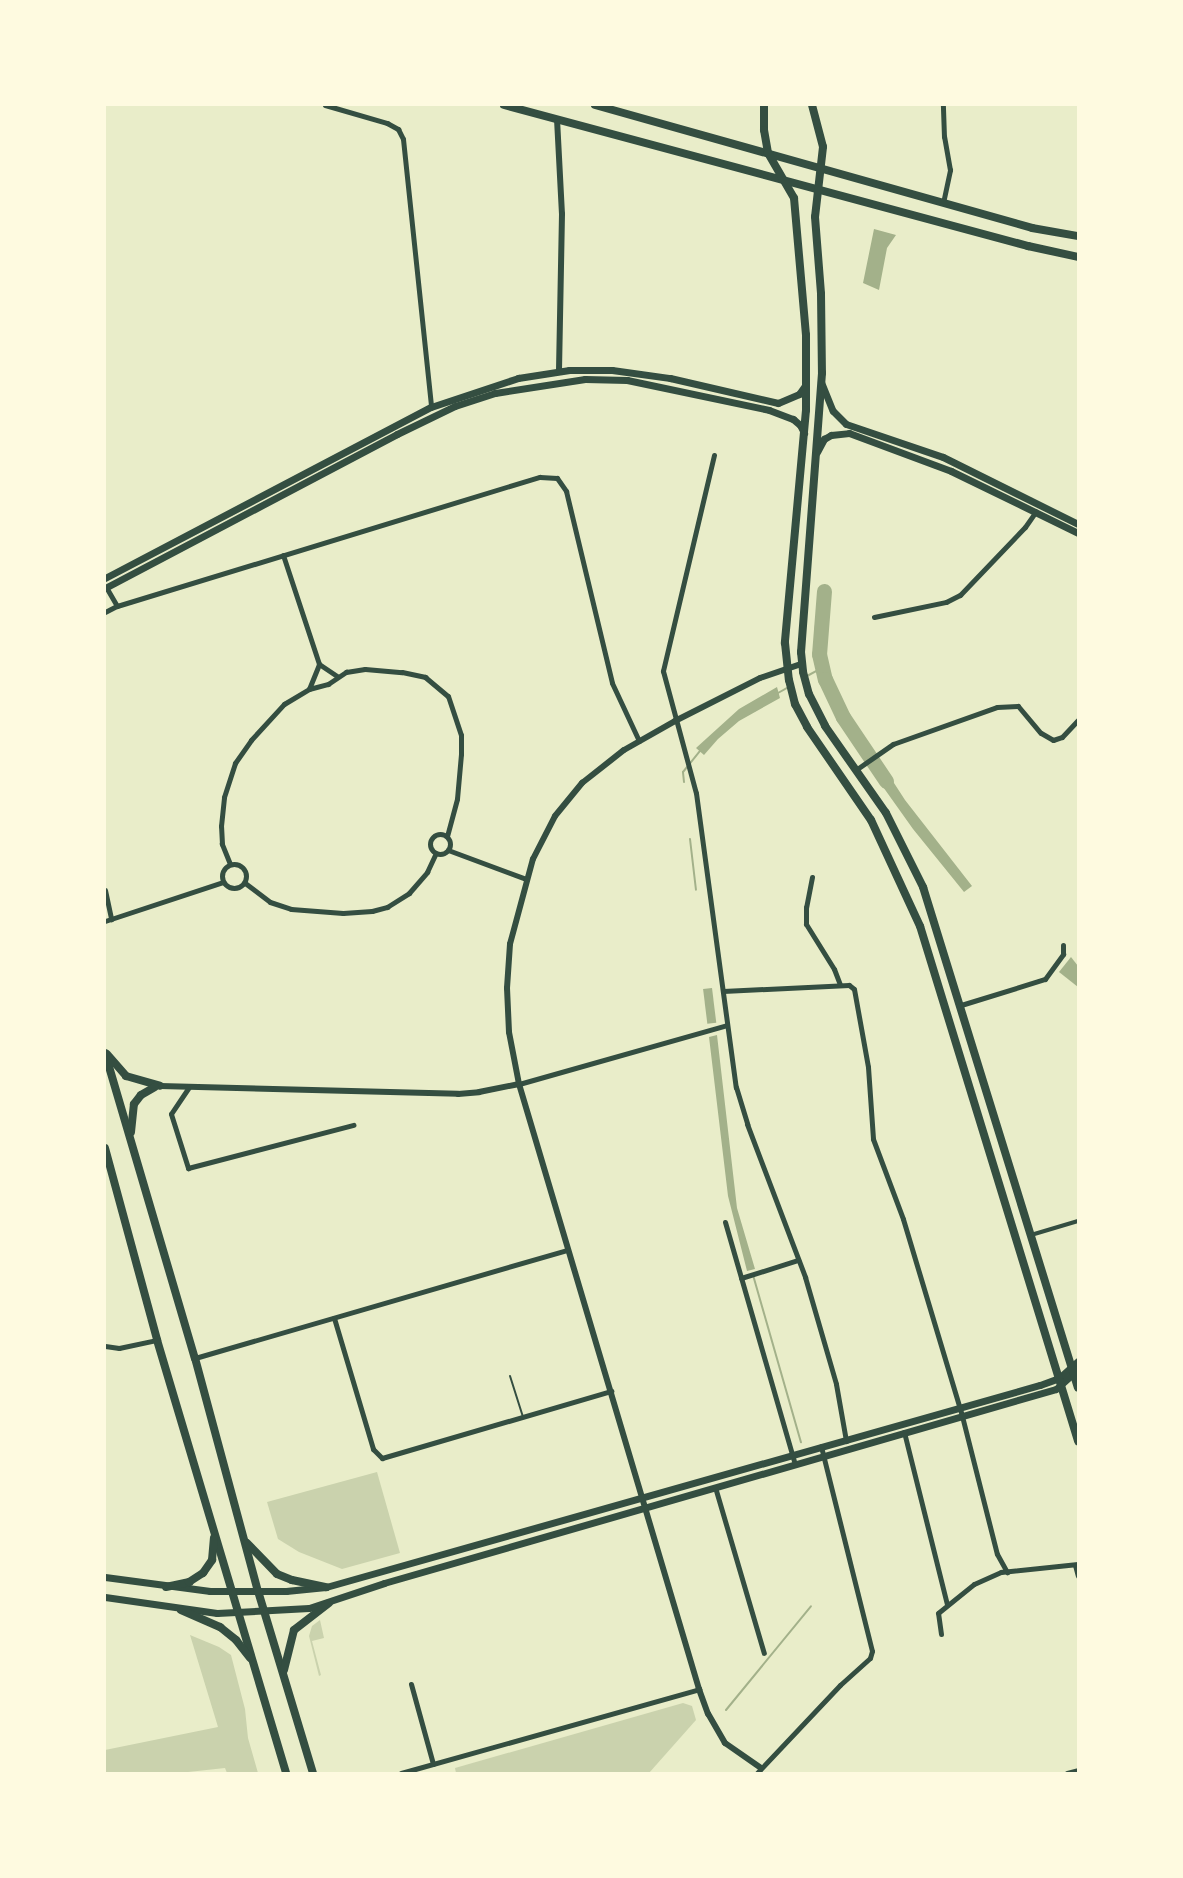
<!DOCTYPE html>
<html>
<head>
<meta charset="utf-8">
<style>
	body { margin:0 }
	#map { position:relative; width:1183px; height:1878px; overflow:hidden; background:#e9edc9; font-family:"Fira Sans",sans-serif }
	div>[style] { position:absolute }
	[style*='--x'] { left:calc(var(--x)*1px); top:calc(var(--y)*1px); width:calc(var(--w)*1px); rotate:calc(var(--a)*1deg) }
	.green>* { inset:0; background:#cad2ad }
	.water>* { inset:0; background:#a3b18a; transform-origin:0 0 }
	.stream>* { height:2px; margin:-1px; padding:0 1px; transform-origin:1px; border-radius:1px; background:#a3b18a }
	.river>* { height:15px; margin:-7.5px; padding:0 7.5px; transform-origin:7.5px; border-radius:7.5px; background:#a3b18a }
	.service>* { height:2px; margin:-1px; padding:0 1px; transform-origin:1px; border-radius:1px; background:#344e41 }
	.pedestrian>* { height:4px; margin:-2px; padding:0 2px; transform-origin:2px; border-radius:2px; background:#344e41 }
	.minor>* { height:5px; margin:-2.5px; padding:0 2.5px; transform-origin:2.5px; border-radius:2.5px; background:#344e41 }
	.minor>.ring { margin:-2.5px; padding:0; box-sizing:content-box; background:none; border:5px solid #344e41; border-radius:50% }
	.tertiary>* { height:6px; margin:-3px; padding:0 3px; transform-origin:3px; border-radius:3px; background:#344e41 }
	.secondary>* { height:7px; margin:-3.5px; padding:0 3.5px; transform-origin:3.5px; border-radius:3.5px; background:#344e41 }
	.primary>* { height:8px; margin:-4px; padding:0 4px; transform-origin:4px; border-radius:4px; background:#344e41 }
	span { translate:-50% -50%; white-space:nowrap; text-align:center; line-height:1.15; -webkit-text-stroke:4.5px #fefae0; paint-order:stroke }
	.frame { position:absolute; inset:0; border:106px solid #fefae0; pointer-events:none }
</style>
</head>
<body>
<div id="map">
	<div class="green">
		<div style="clip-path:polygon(377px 1472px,400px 1553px,342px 1569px,299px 1552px,278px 1539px,267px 1502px)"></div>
		<div style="clip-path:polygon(320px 1620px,324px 1638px,312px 1641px,321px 1675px,319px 1676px,309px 1636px,312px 1626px)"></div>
		<div style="clip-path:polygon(190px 1635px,219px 1647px,231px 1655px,245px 1709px,248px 1738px,258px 1773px,227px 1773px,225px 1768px,179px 1773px,105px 1773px,105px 1750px,218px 1727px)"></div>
		<div style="clip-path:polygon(683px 1703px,692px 1706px,696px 1720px,649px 1773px,456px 1773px,455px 1768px)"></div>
	</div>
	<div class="water">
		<div style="clip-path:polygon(874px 229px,896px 235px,887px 248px,879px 290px,863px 283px)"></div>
		<div style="clip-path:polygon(819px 591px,829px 591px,826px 633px,814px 633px)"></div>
		<div style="clip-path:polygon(814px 650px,826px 651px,828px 675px,835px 691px,825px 695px)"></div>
		<div style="clip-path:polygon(777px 687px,780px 698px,739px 721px,718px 739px,704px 755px,696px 748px,739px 709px)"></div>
		<div style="clip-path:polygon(843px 704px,855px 730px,869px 750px,860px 754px,832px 709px)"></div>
		<div style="clip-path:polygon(878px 765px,883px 766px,905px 800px,972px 886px,964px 892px,913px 829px,871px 770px)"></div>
		<div style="clip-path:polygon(1071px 957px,1078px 966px,1078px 987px,1059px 972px)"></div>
		<div style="left:712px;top:988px;width:35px;height:9px;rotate:83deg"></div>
		<div style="clip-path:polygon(717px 1035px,737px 1208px,755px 1269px,747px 1271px,728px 1196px,709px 1037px)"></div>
	</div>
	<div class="stream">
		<div style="--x:807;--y:676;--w:15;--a:-28"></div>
		<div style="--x:778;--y:693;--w:13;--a:-29"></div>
		<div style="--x:684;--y:782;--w:10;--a:-96"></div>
		<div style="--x:683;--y:772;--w:28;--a:-51"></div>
		<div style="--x:690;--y:839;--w:51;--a:83.3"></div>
		<div style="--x:753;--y:1275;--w:174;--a:74"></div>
		<div style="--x:726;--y:1710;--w:134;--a:-50.7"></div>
	</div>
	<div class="river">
		<div style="--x:824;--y:591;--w:63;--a:94.5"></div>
		<div style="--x:819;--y:654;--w:26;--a:77"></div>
		<div style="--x:825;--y:679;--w:42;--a:64.7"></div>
		<div style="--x:843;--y:717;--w:77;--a:56.1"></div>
	</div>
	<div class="service">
		<div style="--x:510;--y:1376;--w:43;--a:72.4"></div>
	</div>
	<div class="pedestrian">
		<div style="--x:1031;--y:1235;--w:49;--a:-16.6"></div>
	</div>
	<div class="minor">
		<div style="--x:325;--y:105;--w:65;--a:16.2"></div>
		<div style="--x:387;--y:123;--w:13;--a:29"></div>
		<div style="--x:398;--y:129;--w:11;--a:63"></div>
		<div style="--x:403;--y:139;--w:269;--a:84"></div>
		<div style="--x:943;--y:203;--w:34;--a:-78"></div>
		<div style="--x:950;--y:170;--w:34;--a:-100"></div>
		<div style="--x:944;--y:137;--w:32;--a:-92"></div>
		<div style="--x:714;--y:455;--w:222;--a:103.3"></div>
		<div style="--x:663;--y:671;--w:126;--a:74.9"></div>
		<div style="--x:696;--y:793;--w:297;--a:82.3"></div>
		<div style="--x:736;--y:1087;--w:39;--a:73"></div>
		<div style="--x:747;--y:1124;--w:164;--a:69.2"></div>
		<div style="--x:805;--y:1277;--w:111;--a:73.8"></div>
		<div style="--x:836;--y:1384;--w:58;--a:80"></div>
		<div style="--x:283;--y:555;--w:115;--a:71.7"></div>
		<div style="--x:319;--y:664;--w:22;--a:34"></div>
		<div style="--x:106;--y:587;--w:22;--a:60"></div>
		<div style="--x:117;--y:606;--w:442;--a:-17"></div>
		<div style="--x:540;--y:477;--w:17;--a:3"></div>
		<div style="--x:557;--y:478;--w:16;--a:55"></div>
		<div style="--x:566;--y:491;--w:197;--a:76.5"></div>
		<div style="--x:612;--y:683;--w:64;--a:65"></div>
		<div style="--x:105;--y:612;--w:13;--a:-27"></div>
		<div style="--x:874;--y:617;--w:74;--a:-11.8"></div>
		<div style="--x:946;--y:602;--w:16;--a:-27"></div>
		<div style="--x:960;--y:595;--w:94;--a:-46.3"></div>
		<div style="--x:1025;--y:527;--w:19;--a:-55"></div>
		<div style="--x:309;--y:689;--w:27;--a:-68"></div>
		<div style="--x:857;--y:769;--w:44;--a:-34.8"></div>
		<div style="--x:893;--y:744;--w:110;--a:-19.6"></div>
		<div style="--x:997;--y:707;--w:21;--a:-3"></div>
		<div style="--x:1018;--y:706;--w:35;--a:50"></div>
		<div style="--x:1041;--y:733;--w:14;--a:30"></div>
		<div style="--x:1053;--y:740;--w:9;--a:-18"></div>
		<div style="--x:1062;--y:737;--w:23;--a:-47"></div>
		<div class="ring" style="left:430px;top:834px;width:15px;height:15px"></div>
		<div style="--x:448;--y:850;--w:83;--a:20.4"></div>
		<div class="ring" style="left:222px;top:864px;width:19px;height:19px"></div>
		<div style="--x:230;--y:864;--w:22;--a:-112"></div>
		<div style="--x:222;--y:844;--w:18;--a:-93"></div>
		<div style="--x:221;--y:826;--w:29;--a:-84"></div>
		<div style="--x:224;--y:797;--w:36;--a:-72"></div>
		<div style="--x:235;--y:763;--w:28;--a:-55"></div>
		<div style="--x:251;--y:740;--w:49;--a:-47.5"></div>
		<div style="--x:284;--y:704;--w:29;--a:-31"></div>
		<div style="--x:309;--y:689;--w:20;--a:-15"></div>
		<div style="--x:328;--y:684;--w:22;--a:-34"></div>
		<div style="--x:346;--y:672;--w:19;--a:-9"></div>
		<div style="--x:365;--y:669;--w:37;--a:5"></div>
		<div style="--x:402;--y:672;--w:24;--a:12"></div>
		<div style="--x:425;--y:677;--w:30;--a:40"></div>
		<div style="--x:448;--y:696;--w:41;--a:71.6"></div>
		<div style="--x:461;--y:735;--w:19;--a:90"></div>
		<div style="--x:461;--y:754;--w:45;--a:95.1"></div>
		<div style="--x:457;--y:799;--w:38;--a:105"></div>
		<div style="--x:812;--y:877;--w:31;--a:101"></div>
		<div style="--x:806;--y:907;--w:17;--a:90"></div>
		<div style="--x:806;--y:924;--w:53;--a:58.1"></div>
		<div style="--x:834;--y:969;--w:17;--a:69"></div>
		<div style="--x:245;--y:883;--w:31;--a:37"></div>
		<div style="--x:270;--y:902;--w:22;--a:18"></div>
		<div style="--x:291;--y:909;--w:52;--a:4.4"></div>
		<div style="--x:343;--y:913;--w:29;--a:-4"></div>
		<div style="--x:372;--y:911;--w:16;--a:-15"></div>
		<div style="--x:387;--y:907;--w:26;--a:-32"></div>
		<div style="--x:409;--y:893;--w:28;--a:-49"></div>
		<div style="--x:427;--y:872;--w:21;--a:-65"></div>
		<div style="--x:105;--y:890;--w:30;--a:78"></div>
		<div style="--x:105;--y:921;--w:124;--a:-18.3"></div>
		<div style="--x:723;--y:991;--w:126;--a:-2.7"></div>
		<div style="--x:849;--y:985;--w:6;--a:39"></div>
		<div style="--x:854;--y:989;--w:79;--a:79.8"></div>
		<div style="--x:868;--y:1067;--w:72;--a:86"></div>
		<div style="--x:873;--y:1139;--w:85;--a:69.4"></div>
		<div style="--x:903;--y:1219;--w:206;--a:73.3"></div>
		<div style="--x:962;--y:1416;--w:142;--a:75.8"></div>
		<div style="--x:997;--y:1554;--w:21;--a:61"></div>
		<div style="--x:961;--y:1005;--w:88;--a:-17.2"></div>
		<div style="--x:1045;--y:979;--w:31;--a:-54"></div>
		<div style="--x:1063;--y:954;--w:9;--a:-90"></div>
		<div style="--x:519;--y:1084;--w:216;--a:-15.8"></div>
		<div style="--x:189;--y:1087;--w:32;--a:124"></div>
		<div style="--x:171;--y:1114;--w:57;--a:72.5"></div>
		<div style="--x:188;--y:1168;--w:171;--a:-14.6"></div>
		<div style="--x:725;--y:1222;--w:252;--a:73.9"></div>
		<div style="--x:741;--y:1278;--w:60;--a:-17.5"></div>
		<div style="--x:334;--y:1318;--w:137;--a:73.4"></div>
		<div style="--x:373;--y:1449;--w:13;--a:45"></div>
		<div style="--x:382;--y:1458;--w:239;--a:-16.3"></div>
		<div style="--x:105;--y:1346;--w:14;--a:8"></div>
		<div style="--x:119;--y:1348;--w:39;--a:-12"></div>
		<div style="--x:195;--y:1358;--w:387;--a:-16.2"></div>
		<div style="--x:904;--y:1432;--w:177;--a:76"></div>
		<div style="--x:715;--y:1487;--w:173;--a:73.6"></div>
		<div style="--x:1075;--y:1565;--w:11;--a:75"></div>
		<div style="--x:941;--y:1634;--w:21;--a:-98"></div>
		<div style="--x:938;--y:1613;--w:46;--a:-38.9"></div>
		<div style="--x:974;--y:1584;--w:30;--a:-24"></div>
		<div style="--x:1001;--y:1572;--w:77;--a:-5.9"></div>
		<div style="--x:411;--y:1684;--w:83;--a:74.6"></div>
		<div style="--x:401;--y:1773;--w:310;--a:-15.7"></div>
		<div style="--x:757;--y:1773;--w:121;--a:-46.7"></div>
		<div style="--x:840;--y:1685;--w:40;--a:-42"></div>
		<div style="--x:870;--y:1658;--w:7;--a:-74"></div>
		<div style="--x:872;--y:1651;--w:211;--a:-104"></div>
		<div style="--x:1067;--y:1773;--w:11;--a:-15"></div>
	</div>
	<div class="tertiary">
		<div style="--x:557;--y:119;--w:95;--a:87"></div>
		<div style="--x:562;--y:214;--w:157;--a:91.1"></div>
		<div style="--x:160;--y:1086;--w:298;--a:1.5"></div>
		<div style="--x:458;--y:1094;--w:21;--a:-5"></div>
		<div style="--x:479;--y:1092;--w:41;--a:-11.3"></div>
		<div style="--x:761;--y:1768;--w:44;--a:-145.2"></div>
		<div style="--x:725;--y:1743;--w:34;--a:-120"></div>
		<div style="--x:708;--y:1714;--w:27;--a:-110"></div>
		<div style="--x:699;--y:1689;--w:631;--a:-106.57"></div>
		<div style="--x:519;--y:1084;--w:53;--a:-100.9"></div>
		<div style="--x:509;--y:1032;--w:44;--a:-92.6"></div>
		<div style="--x:507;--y:988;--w:44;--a:-86.1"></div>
		<div style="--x:510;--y:944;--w:88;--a:-74.9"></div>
		<div style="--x:533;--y:859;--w:48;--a:-62.9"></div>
		<div style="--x:555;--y:816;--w:43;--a:-50.7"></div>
		<div style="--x:582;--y:783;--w:53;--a:-38.2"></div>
		<div style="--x:624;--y:750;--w:59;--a:-29.6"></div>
		<div style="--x:675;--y:721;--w:95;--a:-26.8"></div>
		<div style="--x:760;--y:678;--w:43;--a:-18.9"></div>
	</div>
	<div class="secondary">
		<div style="--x:821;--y:382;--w:31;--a:68"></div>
		<div style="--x:833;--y:411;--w:18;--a:45"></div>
		<div style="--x:846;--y:424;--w:102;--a:18.8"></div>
		<div style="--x:943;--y:457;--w:151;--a:26.4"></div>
		<div style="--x:817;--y:452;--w:15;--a:-62"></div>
		<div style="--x:824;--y:439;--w:8;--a:-30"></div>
		<div style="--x:831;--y:435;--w:18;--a:-6"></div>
		<div style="--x:849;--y:433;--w:109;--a:20.4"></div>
		<div style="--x:951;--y:471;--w:141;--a:26"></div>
		<div style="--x:105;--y:578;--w:368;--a:-27.7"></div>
		<div style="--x:431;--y:407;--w:92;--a:-18.4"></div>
		<div style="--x:518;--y:378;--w:52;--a:-8.9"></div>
		<div style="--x:569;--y:370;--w:43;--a:0"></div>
		<div style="--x:612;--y:370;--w:59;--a:7.9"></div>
		<div style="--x:670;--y:378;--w:111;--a:13"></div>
		<div style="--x:778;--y:403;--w:23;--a:-23"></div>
		<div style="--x:799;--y:394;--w:12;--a:-55"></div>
		<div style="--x:105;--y:588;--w:330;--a:-27.8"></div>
		<div style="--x:397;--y:434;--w:64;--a:-25.8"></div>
		<div style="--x:455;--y:406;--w:42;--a:-18"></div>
		<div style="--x:495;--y:393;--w:91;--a:-8.8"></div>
		<div style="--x:585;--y:379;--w:42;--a:1.4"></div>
		<div style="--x:627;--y:380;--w:145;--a:11.9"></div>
		<div style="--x:769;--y:410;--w:26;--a:21"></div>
		<div style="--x:793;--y:419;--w:9;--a:41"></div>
		<div style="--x:800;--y:425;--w:9;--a:63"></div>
		<div style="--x:105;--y:1577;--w:106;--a:7.6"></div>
		<div style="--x:210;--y:1591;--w:76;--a:0"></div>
		<div style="--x:286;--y:1591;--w:40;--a:-5.7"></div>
		<div style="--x:326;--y:1587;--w:742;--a:-15.8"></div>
		<div style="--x:1040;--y:1385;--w:20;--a:-20"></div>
		<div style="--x:1059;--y:1378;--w:25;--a:-42"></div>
		<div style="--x:105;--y:1597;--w:113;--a:8.1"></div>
		<div style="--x:217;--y:1613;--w:92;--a:-3.1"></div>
		<div style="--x:309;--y:1608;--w:79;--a:-18.4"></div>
		<div style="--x:384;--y:1583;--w:699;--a:-16.1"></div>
		<div style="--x:1056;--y:1389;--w:30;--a:-42"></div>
	</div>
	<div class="primary">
		<div style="--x:504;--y:105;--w:543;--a:15.06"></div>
		<div style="--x:1028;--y:246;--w:51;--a:12.4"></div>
		<div style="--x:595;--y:105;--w:454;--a:15.7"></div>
		<div style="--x:1032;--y:228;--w:47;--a:9.9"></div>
		<div style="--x:764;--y:105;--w:25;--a:90"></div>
		<div style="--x:764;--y:130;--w:23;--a:80"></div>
		<div style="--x:768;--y:153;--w:52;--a:60"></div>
		<div style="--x:794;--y:198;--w:138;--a:85"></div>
		<div style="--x:806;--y:335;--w:75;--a:90"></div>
		<div style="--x:806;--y:410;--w:234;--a:95.2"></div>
		<div style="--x:785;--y:643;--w:37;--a:84"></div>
		<div style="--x:789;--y:680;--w:25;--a:76"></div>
		<div style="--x:795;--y:704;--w:26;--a:62"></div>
		<div style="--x:807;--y:727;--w:113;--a:55.5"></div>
		<div style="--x:871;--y:820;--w:117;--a:65.2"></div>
		<div style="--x:920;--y:926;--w:539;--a:72.94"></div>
		<div style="--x:812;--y:105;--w:43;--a:75.3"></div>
		<div style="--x:823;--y:147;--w:70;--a:96.5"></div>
		<div style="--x:815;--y:217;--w:77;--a:85.5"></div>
		<div style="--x:821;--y:294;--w:79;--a:89.3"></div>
		<div style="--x:822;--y:373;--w:280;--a:94.3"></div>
		<div style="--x:801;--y:652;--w:20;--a:84"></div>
		<div style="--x:803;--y:672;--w:23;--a:75"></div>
		<div style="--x:809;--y:694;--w:36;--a:63"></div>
		<div style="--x:825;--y:726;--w:106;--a:55"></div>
		<div style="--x:886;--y:813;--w:83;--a:63.4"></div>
		<div style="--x:923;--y:887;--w:524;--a:72.81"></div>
		<div style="--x:105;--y:1053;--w:318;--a:73.6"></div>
		<div style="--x:195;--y:1358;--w:241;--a:74.9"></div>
		<div style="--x:258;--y:1591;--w:190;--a:73.2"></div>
		<div style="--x:107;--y:1054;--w:29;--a:49"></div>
		<div style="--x:126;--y:1076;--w:35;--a:16"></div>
		<div style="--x:131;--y:1132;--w:28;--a:-84"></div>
		<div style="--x:134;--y:1104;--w:11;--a:-52"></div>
		<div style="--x:141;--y:1095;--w:16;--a:-30"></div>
		<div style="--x:105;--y:1148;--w:199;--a:74.8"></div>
		<div style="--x:157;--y:1340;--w:452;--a:73.4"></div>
		<div style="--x:247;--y:1543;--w:43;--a:45.9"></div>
		<div style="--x:277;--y:1574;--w:16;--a:22"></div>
		<div style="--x:292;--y:1580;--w:35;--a:12"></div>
		<div style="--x:166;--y:1587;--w:24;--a:-12"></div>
		<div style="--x:189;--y:1582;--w:17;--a:-33"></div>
		<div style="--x:203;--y:1573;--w:16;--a:-55"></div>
		<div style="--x:212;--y:1560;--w:22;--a:-85"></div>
		<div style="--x:181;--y:1610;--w:43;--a:23.6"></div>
		<div style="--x:220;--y:1627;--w:21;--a:39"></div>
		<div style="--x:236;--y:1640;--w:23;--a:52"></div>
		<div style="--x:284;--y:1670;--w:41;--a:-76"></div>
		<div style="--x:294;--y:1630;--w:44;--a:-37.6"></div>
	</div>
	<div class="frame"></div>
</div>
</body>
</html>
